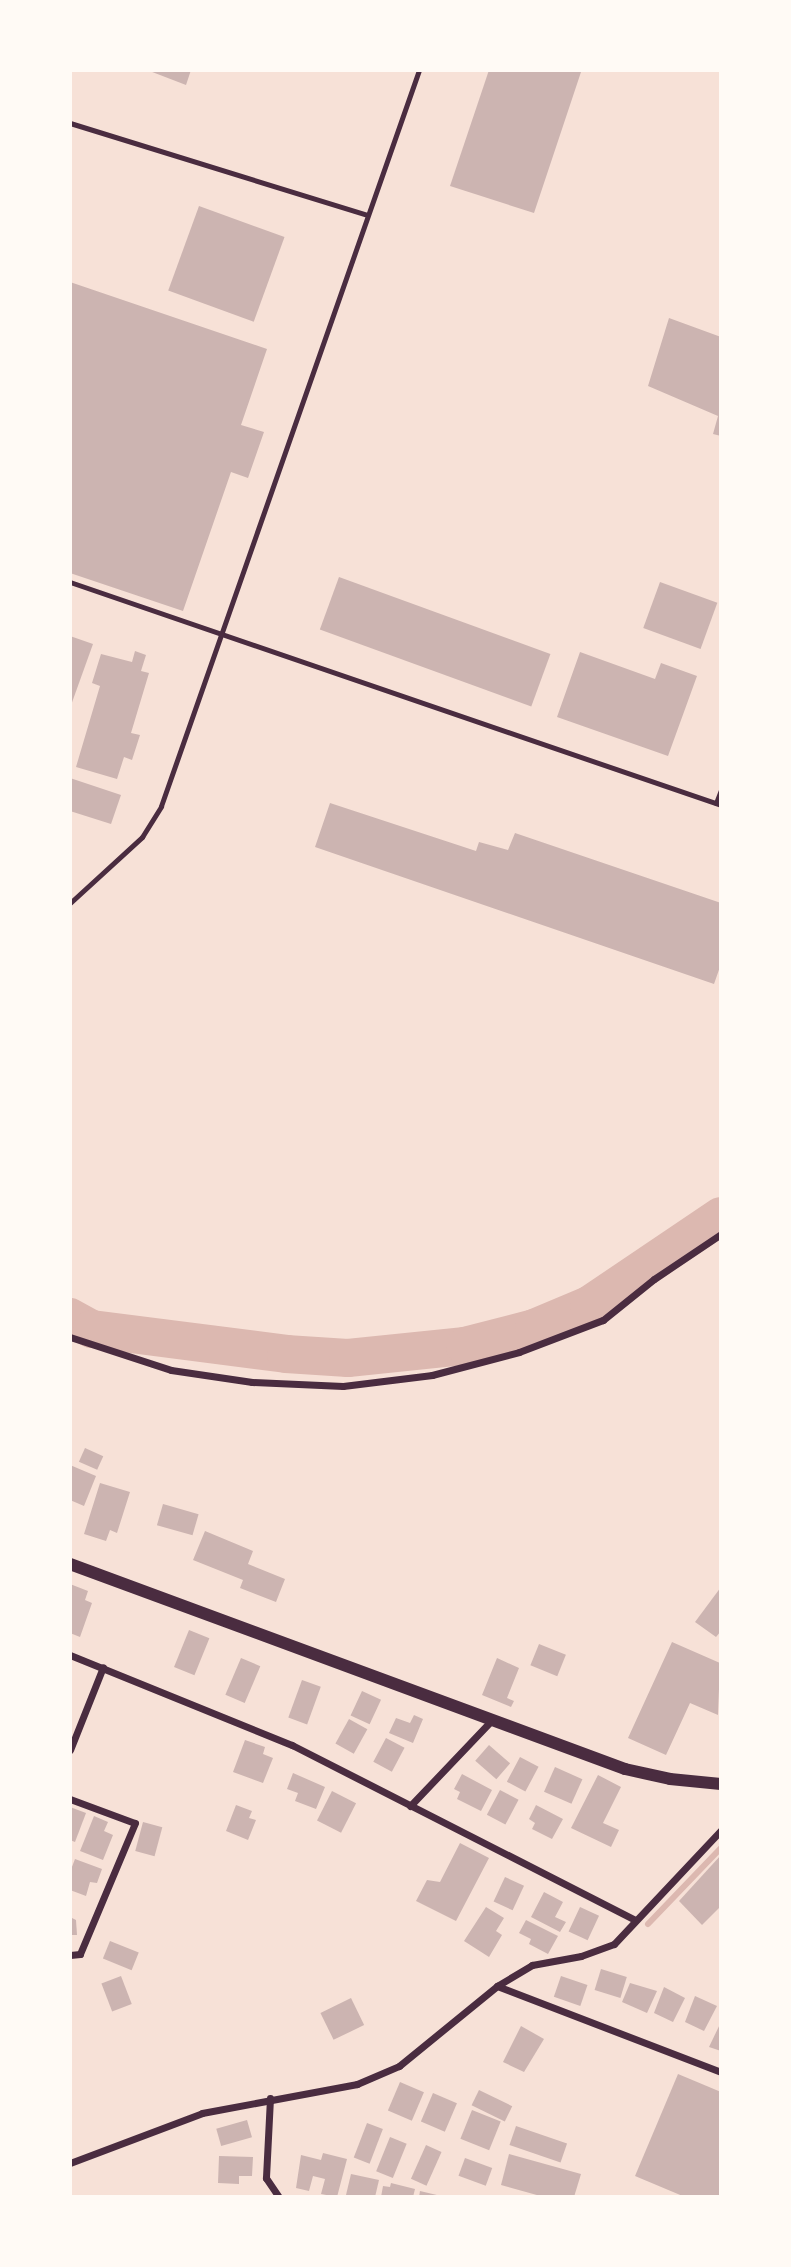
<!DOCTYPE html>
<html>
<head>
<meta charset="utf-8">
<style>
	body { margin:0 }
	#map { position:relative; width:791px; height:2267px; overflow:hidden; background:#f7e1d7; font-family:"Open Sans",sans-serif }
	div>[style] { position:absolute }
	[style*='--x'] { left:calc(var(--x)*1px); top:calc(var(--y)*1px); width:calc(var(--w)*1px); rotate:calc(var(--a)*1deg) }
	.stream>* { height:6px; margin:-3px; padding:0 3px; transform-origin:3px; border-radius:3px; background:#dcb8b0 }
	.river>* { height:38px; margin:-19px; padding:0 19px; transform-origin:19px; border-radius:19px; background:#dcb8b0 }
	.building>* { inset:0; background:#ccb4b1; transform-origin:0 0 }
	.service>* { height:5px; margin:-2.5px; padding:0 2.5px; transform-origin:2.5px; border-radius:2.5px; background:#4a2c40 }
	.minor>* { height:7px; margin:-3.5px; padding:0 3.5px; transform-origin:3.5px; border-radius:3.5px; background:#4a2c40 }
	.tertiary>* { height:12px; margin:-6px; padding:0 6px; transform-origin:6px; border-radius:6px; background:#4a2c40 }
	span { translate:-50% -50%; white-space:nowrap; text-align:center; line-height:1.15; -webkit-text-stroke:6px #fffaf5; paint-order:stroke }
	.frame { position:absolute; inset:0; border:72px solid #fffaf5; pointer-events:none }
</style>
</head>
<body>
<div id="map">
	<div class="stream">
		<div style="--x:648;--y:1924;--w:105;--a:-46.2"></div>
	</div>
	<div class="river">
		<div style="--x:70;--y:1317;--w:25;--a:29"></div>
		<div style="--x:92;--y:1329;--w:196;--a:7.3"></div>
		<div style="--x:286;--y:1354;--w:62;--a:3.7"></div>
		<div style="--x:348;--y:1358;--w:118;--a:-5.9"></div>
		<div style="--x:465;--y:1346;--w:71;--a:-14.6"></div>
		<div style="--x:534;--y:1328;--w:60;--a:-22.7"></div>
		<div style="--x:589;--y:1305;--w:159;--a:-34"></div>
	</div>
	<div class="building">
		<div style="clip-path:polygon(147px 70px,191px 70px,186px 85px)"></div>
		<div style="clip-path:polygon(489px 70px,581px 72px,534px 213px,450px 186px)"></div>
		<div style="left:199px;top:206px;width:91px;height:90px;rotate:20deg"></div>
		<div style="clip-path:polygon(70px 282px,267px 349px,241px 425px,264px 432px,248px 478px,231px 472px,183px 611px,70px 573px)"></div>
		<div style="clip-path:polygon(669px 318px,721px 337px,721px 436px,713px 434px,718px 416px,648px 386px)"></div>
		<div style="left:339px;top:577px;width:225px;height:56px;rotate:20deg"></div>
		<div style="left:660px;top:582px;width:61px;height:49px;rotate:20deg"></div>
		<div style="clip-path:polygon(70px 636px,93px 644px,70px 708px)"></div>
		<div style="clip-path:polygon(135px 651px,146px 655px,141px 671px,149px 673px,131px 733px,140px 735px,132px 760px,124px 757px,117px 779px,76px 767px,100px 686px,92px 683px,101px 654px,132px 662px)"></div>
		<div style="clip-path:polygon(580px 652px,655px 679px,661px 663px,697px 676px,668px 756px,557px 717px)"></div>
		<div style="clip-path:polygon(70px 778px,121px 795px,111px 824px,70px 811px)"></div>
		<div style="clip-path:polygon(330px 803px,476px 851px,479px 842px,508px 850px,515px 833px,721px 903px,721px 964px,714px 984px,315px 847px)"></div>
		<div style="left:85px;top:1448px;width:20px;height:15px;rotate:24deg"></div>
		<div style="clip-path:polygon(70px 1465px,96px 1476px,84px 1506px,70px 1500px)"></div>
		<div style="clip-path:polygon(100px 1483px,130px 1492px,117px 1533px,110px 1530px,106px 1541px,84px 1534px)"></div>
		<div style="left:163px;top:1504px;width:37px;height:22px;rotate:16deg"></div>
		<div style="clip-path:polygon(205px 1531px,253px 1551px,248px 1564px,285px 1579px,276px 1602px,240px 1588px,243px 1580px,193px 1560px)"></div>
		<div style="clip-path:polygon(70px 1584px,88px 1591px,85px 1600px,92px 1603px,80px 1637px,70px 1633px)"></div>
		<div style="clip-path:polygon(721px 1587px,721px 1631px,716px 1637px,695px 1622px)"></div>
		<div style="left:189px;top:1630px;width:22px;height:40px;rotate:22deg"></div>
		<div style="clip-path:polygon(672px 1642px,720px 1663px,718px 1715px,690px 1703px,666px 1755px,628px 1738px)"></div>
		<div style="left:539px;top:1644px;width:29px;height:23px;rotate:22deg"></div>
		<div style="left:241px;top:1658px;width:21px;height:40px;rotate:23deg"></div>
		<div style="clip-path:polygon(497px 1658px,519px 1668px,507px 1698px,514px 1701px,511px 1707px,482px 1695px)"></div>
		<div style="left:302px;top:1680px;width:20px;height:40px;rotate:20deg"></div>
		<div style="left:362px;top:1691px;width:21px;height:27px;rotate:25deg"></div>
		<div style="clip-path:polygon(414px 1715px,423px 1719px,413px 1743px,389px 1733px,396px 1718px,410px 1723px)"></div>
		<div style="left:349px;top:1719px;width:21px;height:28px;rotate:29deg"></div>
		<div style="left:386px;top:1738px;width:21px;height:27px;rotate:28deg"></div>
		<div style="clip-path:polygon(245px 1740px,265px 1747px,263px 1754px,273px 1758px,263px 1783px,233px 1772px)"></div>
		<div style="left:489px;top:1745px;width:28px;height:21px;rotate:41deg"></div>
		<div style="left:520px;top:1757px;width:21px;height:28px;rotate:28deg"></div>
		<div style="left:555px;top:1767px;width:30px;height:27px;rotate:24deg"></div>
		<div style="clip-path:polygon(293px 1773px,325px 1787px,316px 1809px,295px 1801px,298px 1793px,287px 1789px)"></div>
		<div style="clip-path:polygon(462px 1774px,492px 1790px,481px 1811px,457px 1799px,460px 1792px,454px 1789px)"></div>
		<div style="clip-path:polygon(598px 1775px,621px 1787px,603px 1823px,619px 1830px,611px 1847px,571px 1828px)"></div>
		<div style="left:500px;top:1790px;width:21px;height:28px;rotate:28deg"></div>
		<div style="left:332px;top:1791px;width:27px;height:33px;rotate:27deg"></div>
		<div style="clip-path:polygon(236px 1805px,252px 1811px,249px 1818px,256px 1820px,248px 1840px,226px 1831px)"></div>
		<div style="clip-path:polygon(536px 1805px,563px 1819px,552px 1839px,532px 1829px,535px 1823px,529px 1819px)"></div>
		<div style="clip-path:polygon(70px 1807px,86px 1813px,75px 1842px,70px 1840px)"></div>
		<div style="clip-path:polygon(94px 1816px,108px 1822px,104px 1831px,113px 1835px,103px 1860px,80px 1851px)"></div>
		<div style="left:143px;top:1822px;width:20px;height:30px;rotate:15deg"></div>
		<div style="clip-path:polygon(460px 1843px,489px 1858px,456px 1921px,416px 1901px,427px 1880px,440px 1882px)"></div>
		<div style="clip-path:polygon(721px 1855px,721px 1906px,702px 1925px,679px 1901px)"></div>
		<div style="clip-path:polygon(75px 1859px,102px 1869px,97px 1883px,90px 1882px,86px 1896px,70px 1890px,70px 1872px)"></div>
		<div style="left:505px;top:1877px;width:21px;height:27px;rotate:25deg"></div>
		<div style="clip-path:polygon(544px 1892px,563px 1902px,555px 1917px,566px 1922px,560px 1932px,531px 1917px)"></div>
		<div style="clip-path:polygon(486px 1907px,504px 1918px,496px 1931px,502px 1935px,489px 1957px,464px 1941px)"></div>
		<div style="left:580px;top:1907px;width:21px;height:27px;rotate:25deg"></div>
		<div style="clip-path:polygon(70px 1917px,76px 1920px,77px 1935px,70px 1935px)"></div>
		<div style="clip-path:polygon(526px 1920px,558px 1936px,548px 1954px,529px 1944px,531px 1939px,519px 1933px)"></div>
		<div style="left:110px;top:1941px;width:31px;height:19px;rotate:22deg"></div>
		<div style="left:601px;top:1969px;width:27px;height:22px;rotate:17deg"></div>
		<div style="left:121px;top:1976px;width:30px;height:21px;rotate:69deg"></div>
		<div style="left:561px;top:1976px;width:28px;height:22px;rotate:19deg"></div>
		<div style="clip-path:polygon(630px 1983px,657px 1991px,647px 2013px,622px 2002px)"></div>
		<div style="clip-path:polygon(664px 1987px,685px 1998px,673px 2022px,654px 2013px)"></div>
		<div style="clip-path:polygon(695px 1996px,717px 2006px,704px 2031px,685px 2022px)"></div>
		<div style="left:351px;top:1998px;width:30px;height:34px;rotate:64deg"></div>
		<div style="clip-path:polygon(721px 2022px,721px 2051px,709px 2047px)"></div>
		<div style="clip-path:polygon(521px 2026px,544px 2039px,524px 2072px,503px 2062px)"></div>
		<div style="clip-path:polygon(678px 2074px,721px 2092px,721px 2197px,685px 2197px,635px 2176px)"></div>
		<div style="left:400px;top:2082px;width:26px;height:31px;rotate:23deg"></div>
		<div style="left:479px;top:2090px;width:37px;height:17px;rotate:26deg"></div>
		<div style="left:433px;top:2093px;width:26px;height:31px;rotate:23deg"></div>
		<div style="left:472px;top:2110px;width:31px;height:31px;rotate:22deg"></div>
		<div style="left:247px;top:2120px;width:18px;height:32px;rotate:74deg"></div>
		<div style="left:367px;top:2123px;width:17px;height:37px;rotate:21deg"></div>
		<div style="left:516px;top:2126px;width:54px;height:20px;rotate:19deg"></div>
		<div style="left:390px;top:2137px;width:18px;height:37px;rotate:22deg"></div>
		<div style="left:426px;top:2145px;width:17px;height:37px;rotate:24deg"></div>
		<div style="clip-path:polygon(323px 2153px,347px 2159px,337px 2197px,321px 2194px,325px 2179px,313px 2176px,309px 2191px,296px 2188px,301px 2155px,321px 2160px)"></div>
		<div style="clip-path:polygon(509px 2154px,581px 2174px,574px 2197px,544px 2197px,501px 2185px)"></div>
		<div style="clip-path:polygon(219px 2156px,253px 2157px,252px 2176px,239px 2176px,239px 2184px,218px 2183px)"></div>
		<div style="left:465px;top:2158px;width:29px;height:19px;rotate:20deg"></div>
		<div style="clip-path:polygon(351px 2174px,379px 2180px,375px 2197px,346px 2195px)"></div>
		<div style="clip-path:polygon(391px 2183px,415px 2189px,413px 2197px,381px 2197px,383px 2186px,390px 2187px)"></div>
		<div style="clip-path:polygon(420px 2191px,441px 2196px,441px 2197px,419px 2197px)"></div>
	</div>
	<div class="service">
		<div style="--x:70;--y:123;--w:311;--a:17.2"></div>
		<div style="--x:70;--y:582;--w:688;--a:18.91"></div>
		<div style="--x:716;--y:803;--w:14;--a:-69"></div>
		<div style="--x:70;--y:903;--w:98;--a:-42.5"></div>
		<div style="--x:142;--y:837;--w:36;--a:-58"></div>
		<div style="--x:161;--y:806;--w:780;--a:-70.68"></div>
	</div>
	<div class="minor">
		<div style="--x:70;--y:1337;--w:106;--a:18.1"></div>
		<div style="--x:171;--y:1370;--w:82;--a:8.4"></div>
		<div style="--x:252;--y:1382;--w:91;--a:2.5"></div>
		<div style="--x:343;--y:1386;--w:90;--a:-7"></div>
		<div style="--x:432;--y:1375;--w:90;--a:-14.8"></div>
		<div style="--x:519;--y:1352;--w:90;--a:-20.9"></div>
		<div style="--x:603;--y:1320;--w:65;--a:-38.8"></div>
		<div style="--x:654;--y:1279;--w:81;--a:-33.9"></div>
		<div style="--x:70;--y:1655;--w:240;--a:22.1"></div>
		<div style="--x:292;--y:1745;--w:385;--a:27"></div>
		<div style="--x:70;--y:1750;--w:89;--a:-68.3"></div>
		<div style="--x:70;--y:1799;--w:69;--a:20.3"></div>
		<div style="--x:135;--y:1823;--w:142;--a:112.8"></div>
		<div style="--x:80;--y:1954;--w:10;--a:174"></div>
		<div style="--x:410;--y:1806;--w:117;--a:-46.4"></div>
		<div style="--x:497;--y:1986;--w:240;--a:21"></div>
		<div style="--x:270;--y:2098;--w:80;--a:92.9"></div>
		<div style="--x:266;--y:2178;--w:23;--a:56"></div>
		<div style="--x:70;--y:2163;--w:141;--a:-20.7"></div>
		<div style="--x:202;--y:2113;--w:158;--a:-10.6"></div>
		<div style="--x:357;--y:2084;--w:46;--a:-23.2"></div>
		<div style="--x:399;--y:2066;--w:127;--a:-39.2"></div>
		<div style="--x:497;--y:1986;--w:41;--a:-31"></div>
		<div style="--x:532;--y:1965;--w:50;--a:-10.4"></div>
		<div style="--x:581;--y:1956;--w:35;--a:-20"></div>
		<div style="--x:614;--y:1944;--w:156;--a:-46.8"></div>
	</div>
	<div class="tertiary">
		<div style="--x:70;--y:1564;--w:592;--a:20.27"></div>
		<div style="--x:625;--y:1769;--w:46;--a:12.5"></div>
		<div style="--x:670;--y:1779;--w:51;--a:5.6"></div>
	</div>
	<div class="frame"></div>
</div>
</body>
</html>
